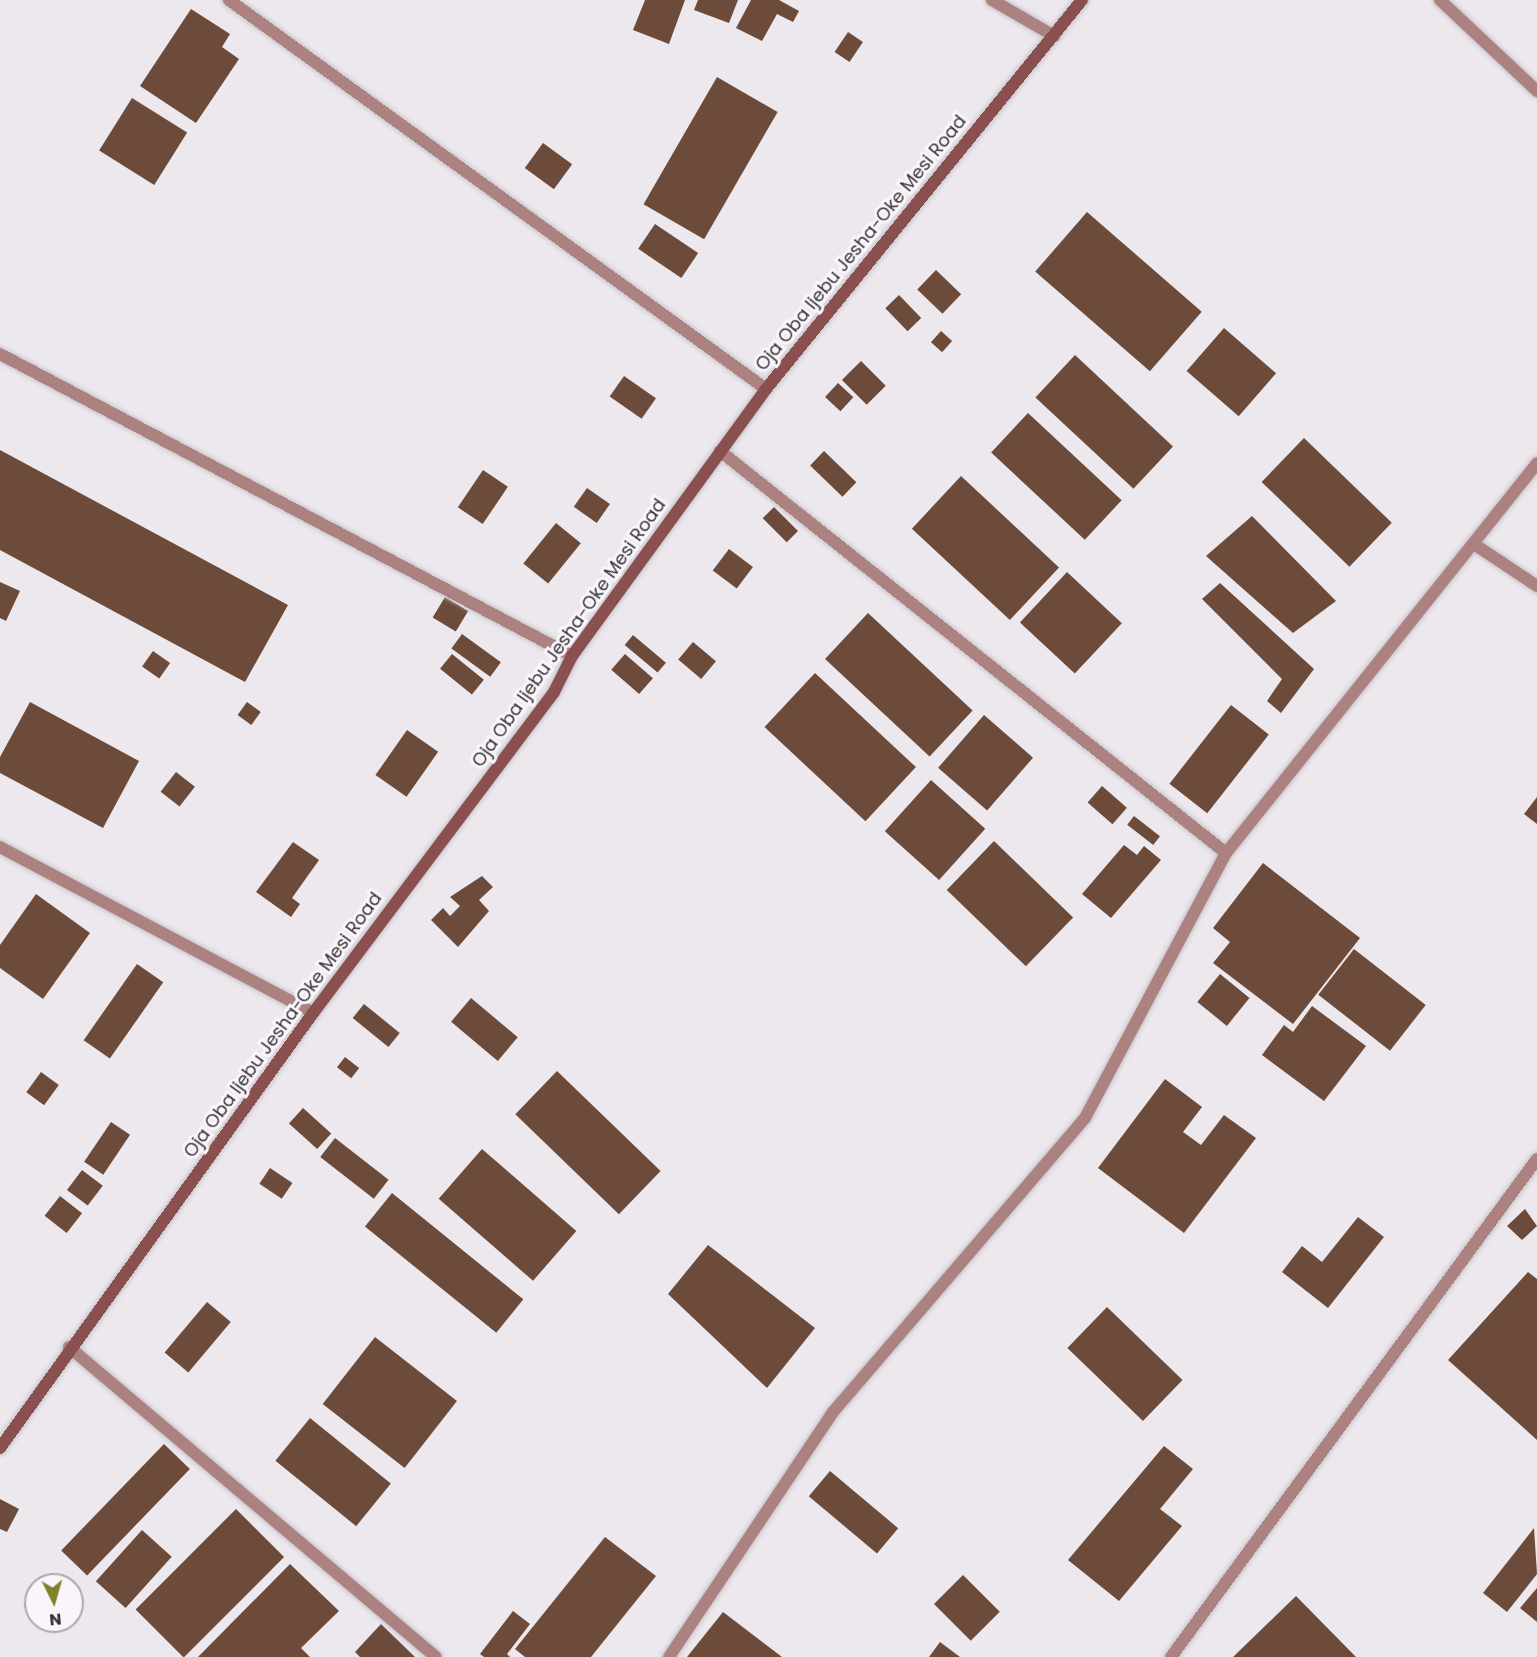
<!DOCTYPE html>
<html>
<head>
<meta charset="utf-8">
<style>
	body { margin:0 }
	#map { position:relative; width:1537px; height:1657px; overflow:hidden; background:#ece8ee; font-family:Poppins,sans-serif }
	div>[style] { position:absolute }
	[style*='--x'] { left:calc(var(--x)*1px); top:calc(var(--y)*1px); width:calc(var(--w)*1px); rotate:calc(var(--a)*1deg) }
	.building>* { inset:0; background:#6d4b3a; transform-origin:0 0 }
	.roads { filter:drop-shadow(0 0 2px #c7c4c9) drop-shadow(0 0 2px #c7c4c9) }
	.minor>* { height:12px; margin:-6px; padding:0 6px; transform-origin:6px; border-radius:6px; background:#ac8281 }
	.secondary>* { height:12px; margin:-6px; padding:0 6px; transform-origin:6px; border-radius:6px; background:#8a5050 }
	span { translate:-50% -50%; white-space:nowrap; text-align:center; line-height:1.15; -webkit-text-stroke:6px #f9f5fb; paint-order:stroke }
	.street-label { font-size:18px; color:#353436 }
	.north { position:absolute; left:24px; top:1573px; width:60px; height:60px; box-sizing:border-box; background:#f9f5fb; border:2px solid #aba8ac; border-radius:50%; rotate:175deg; font-size:16px; font-weight:700; line-height:24px; text-align:center; color:#353436 }
	.north::after { content:''; display:block; margin:auto; width:21px; height:27px; background:#81812a; clip-path:polygon(50% 0,100% 100%,50% 72%,0 100%) }
</style>
</head>
<body>
<div id="map">
	<div class="building">
		<div style="clip-path:polygon(645px 0,685px 0,669px 44px,633px 30px)"></div>
		<div style="clip-path:polygon(698px 0,738px 0,729px 23px,694px 10px)"></div>
		<div style="clip-path:polygon(751px 0,779px 0,799px 11px,793px 22px,777px 14px,762px 41px,736px 28px)"></div>
		<div style="clip-path:polygon(191px 9px,230px 34px,222px 47px,239px 59px,196px 123px,140px 86px)"></div>
		<div style="left:848px;top:32px;width:18px;height:24px;rotate:34deg"></div>
		<div style="left:717px;top:77px;width:70px;height:147px;rotate:30deg"></div>
		<div style="left:132px;top:98px;width:65px;height:62px;rotate:32deg"></div>
		<div style="left:543px;top:143px;width:36px;height:31px;rotate:36deg"></div>
		<div style="left:1087px;top:212px;width:152px;height:79px;rotate:41deg"></div>
		<div style="left:655px;top:224px;width:52px;height:30px;rotate:34deg"></div>
		<div style="left:936px;top:270px;width:35px;height:27px;rotate:44deg"></div>
		<div style="left:899px;top:295px;width:32px;height:19px;rotate:46deg"></div>
		<div style="left:1224px;top:328px;width:69px;height:57px;rotate:41deg"></div>
		<div style="left:941px;top:331px;width:15px;height:15px;rotate:42deg"></div>
		<div style="left:1075px;top:355px;width:134px;height:58px;rotate:43deg"></div>
		<div style="left:861px;top:361px;width:35px;height:27px;rotate:45deg"></div>
		<div style="left:624px;top:376px;width:39px;height:25px;rotate:35deg"></div>
		<div style="left:838px;top:383px;width:21px;height:19px;rotate:43deg"></div>
		<div style="left:1028px;top:413px;width:128px;height:54px;rotate:43deg"></div>
		<div style="left:1304px;top:438px;width:122px;height:61px;rotate:44deg"></div>
		<div style="clip-path:polygon(0 450px,288px 605px,245px 682px,0 550px)"></div>
		<div style="left:824px;top:451px;width:45px;height:20px;rotate:44deg"></div>
		<div style="left:483px;top:470px;width:30px;height:45px;rotate:34deg"></div>
		<div style="left:961px;top:476px;width:134px;height:72px;rotate:43deg"></div>
		<div style="left:587px;top:488px;width:28px;height:23px;rotate:35deg"></div>
		<div style="left:774px;top:507px;width:34px;height:16px;rotate:45deg"></div>
		<div style="clip-path:polygon(1252px 516px,1336px 601px,1293px 633px,1206px 556px)"></div>
		<div style="left:556px;top:523px;width:32px;height:52px;rotate:39deg"></div>
		<div style="left:729px;top:549px;width:30px;height:27px;rotate:37deg"></div>
		<div style="left:1067px;top:572px;width:75px;height:69px;rotate:43deg"></div>
		<div style="clip-path:polygon(0 582px,20px 591px,6px 621px,0 618px)"></div>
		<div style="clip-path:polygon(1220px 583px,1314px 669px,1281px 713px,1267px 701px,1282px 679px,1202px 599px)"></div>
		<div style="left:445px;top:597px;width:27px;height:24px;rotate:31deg"></div>
		<div style="left:868px;top:613px;width:143px;height:63px;rotate:43deg"></div>
		<div style="left:462px;top:634px;width:48px;height:18px;rotate:36deg"></div>
		<div style="left:633px;top:635px;width:43px;height:13px;rotate:40deg"></div>
		<div style="left:693px;top:642px;width:30px;height:23px;rotate:40deg"></div>
		<div style="left:153px;top:651px;width:21px;height:19px;rotate:35deg"></div>
		<div style="left:452px;top:654px;width:41px;height:19px;rotate:39deg"></div>
		<div style="left:625px;top:654px;width:37px;height:21px;rotate:41deg"></div>
		<div style="left:815px;top:673px;width:138px;height:74px;rotate:43deg"></div>
		<div style="clip-path:polygon(30px 702px,139px 761px,103px 828px,0 773px,0 757px)"></div>
		<div style="left:247px;top:702px;width:17px;height:16px;rotate:36deg"></div>
		<div style="left:1231px;top:705px;width:48px;height:100px;rotate:38deg"></div>
		<div style="left:984px;top:715px;width:65px;height:70px;rotate:41deg"></div>
		<div style="left:407px;top:730px;width:38px;height:55px;rotate:35deg"></div>
		<div style="left:176px;top:772px;width:24px;height:25px;rotate:38deg"></div>
		<div style="left:931px;top:780px;width:73px;height:69px;rotate:42deg"></div>
		<div style="left:1102px;top:786px;width:33px;height:22px;rotate:41deg"></div>
		<div style="clip-path:polygon(1537px 797px,1537px 824px,1524px 814px)"></div>
		<div style="left:1134px;top:816px;width:33px;height:11px;rotate:38deg"></div>
		<div style="left:994px;top:841px;width:110px;height:68px;rotate:44deg"></div>
		<div style="clip-path:polygon(293px 842px,319px 860px,292px 898px,300px 904px,291px 917px,256px 892px)"></div>
		<div style="clip-path:polygon(1124px 845px,1137px 855px,1144px 846px,1161px 860px,1111px 918px,1082px 894px)"></div>
		<div style="clip-path:polygon(1263px 863px,1360px 938px,1293px 1024px,1213px 963px,1230px 942px,1213px 928px)"></div>
		<div style="clip-path:polygon(482px 876px,493px 887px,479px 900px,489px 911px,458px 947px,431px 920px,443px 908px,450px 916px,460px 906px,450px 897px)"></div>
		<div style="clip-path:polygon(36px 894px,90px 933px,43px 999px,0 968px,0 945px)"></div>
		<div style="left:1354px;top:949px;width:91px;height:58px;rotate:38deg"></div>
		<div style="left:137px;top:964px;width:32px;height:93px;rotate:35deg"></div>
		<div style="left:1220px;top:974px;width:38px;height:36px;rotate:39deg"></div>
		<div style="left:471px;top:998px;width:61px;height:31px;rotate:40deg"></div>
		<div style="left:364px;top:1004px;width:46px;height:18px;rotate:39deg"></div>
		<div style="clip-path:polygon(1312px 1006px,1366px 1046px,1324px 1101px,1262px 1055px,1284px 1025px,1293px 1032px)"></div>
		<div style="left:345px;top:1057px;width:18px;height:13px;rotate:38deg"></div>
		<div style="left:557px;top:1071px;width:144px;height:60px;rotate:44deg"></div>
		<div style="left:41px;top:1072px;width:22px;height:25px;rotate:36deg"></div>
		<div style="clip-path:polygon(1165px 1079px,1202px 1107px,1183px 1132px,1201px 1145px,1224px 1115px,1256px 1138px,1184px 1233px,1098px 1168px)"></div>
		<div style="left:303px;top:1108px;width:38px;height:21px;rotate:42deg"></div>
		<div style="left:111px;top:1122px;width:23px;height:48px;rotate:34deg"></div>
		<div style="left:335px;top:1138px;width:68px;height:24px;rotate:38deg"></div>
		<div style="left:482px;top:1149px;width:125px;height:66px;rotate:41deg"></div>
		<div style="left:270px;top:1168px;width:27px;height:19px;rotate:34deg"></div>
		<div style="left:82px;top:1170px;width:26px;height:25px;rotate:37deg"></div>
		<div style="left:392px;top:1193px;width:169px;height:43px;rotate:39deg"></div>
		<div style="left:60px;top:1196px;width:28px;height:25px;rotate:38deg"></div>
		<div style="clip-path:polygon(1525px 1209px,1537px 1226px,1522px 1240px,1507px 1226px)"></div>
		<div style="clip-path:polygon(1358px 1217px,1384px 1237px,1328px 1308px,1282px 1272px,1302px 1246px,1322px 1262px)"></div>
		<div style="clip-path:polygon(708px 1245px,815px 1328px,767px 1388px,668px 1294px)"></div>
		<div style="clip-path:polygon(1528px 1272px,1537px 1279px,1537px 1440px,1448px 1360px)"></div>
		<div style="left:207px;top:1302px;width:31px;height:66px;rotate:40deg"></div>
		<div style="left:1107px;top:1307px;width:105px;height:57px;rotate:44deg"></div>
		<div style="left:375px;top:1337px;width:104px;height:85px;rotate:38deg"></div>
		<div style="left:310px;top:1418px;width:104px;height:55px;rotate:39deg"></div>
		<div style="left:164px;top:1444px;width:36px;height:148px;rotate:44deg"></div>
		<div style="clip-path:polygon(1164px 1446px,1193px 1469px,1160px 1509px,1182px 1526px,1119px 1601px,1068px 1560px)"></div>
		<div style="left:830px;top:1471px;width:89px;height:33px;rotate:40deg"></div>
		<div style="clip-path:polygon(0 1499px,19px 1509px,7px 1532px,0 1529px)"></div>
		<div style="left:236px;top:1509px;width:68px;height:142px;rotate:45deg"></div>
		<div style="clip-path:polygon(1534px 1528px,1537px 1574px,1507px 1612px,1483px 1593px)"></div>
		<div style="left:142px;top:1530px;width:40px;height:69px;rotate:42deg"></div>
		<div style="clip-path:polygon(605px 1537px,656px 1576px,591px 1657px,525px 1657px,515px 1649px)"></div>
		<div style="clip-path:polygon(290px 1564px,339px 1611px,301px 1648px,310px 1657px,198px 1657px)"></div>
		<div style="left:963px;top:1575px;width:52px;height:41px;rotate:45deg"></div>
		<div style="clip-path:polygon(1537px 1588px,1537px 1622px,1520px 1608px)"></div>
		<div style="clip-path:polygon(1296px 1596px,1356px 1657px,1233px 1657px)"></div>
		<div style="clip-path:polygon(513px 1611px,530px 1624px,507px 1654px,510px 1657px,484px 1657px,480px 1654px)"></div>
		<div style="clip-path:polygon(723px 1612px,782px 1657px,687px 1657px)"></div>
		<div style="clip-path:polygon(381px 1624px,415px 1657px,360px 1657px,355px 1652px)"></div>
		<div style="clip-path:polygon(940px 1642px,960px 1657px,929px 1657px)"></div>
	</div>
	<div class="roads">
		<div class="minor">
			<div style="--x:229;--y:0;--w:663;--a:35.92"></div>
			<div style="--x:992;--y:0;--w:72;--a:30.1"></div>
			<div style="--x:1440;--y:0;--w:133;--a:43.2"></div>
			<div style="--x:0;--y:354;--w:647;--a:27.83"></div>
			<div style="--x:720;--y:451;--w:646;--a:38.47"></div>
			<div style="--x:1474;--y:544;--w:76;--a:33.7"></div>
			<div style="--x:0;--y:847;--w:354;--a:27.9"></div>
			<div style="--x:69;--y:1347;--w:480;--a:40.2"></div>
			<div style="--x:669;--y:1657;--w:295;--a:-56.2"></div>
			<div style="--x:833;--y:1412;--w:387;--a:-49.4"></div>
			<div style="--x:1085;--y:1118;--w:300;--a:-62"></div>
			<div style="--x:1226;--y:853;--w:499;--a:-51.4"></div>
			<div style="--x:1171;--y:1657;--w:618;--a:-53.69"></div>
		</div>
		<div class="secondary">
			<div style="--x:0;--y:1448;--w:536;--a:-54.26"></div>
			<div style="--x:313;--y:1013;--w:401;--a:-53.1"></div>
			<div style="--x:554;--y:692;--w:40;--a:-63.4"></div>
			<div style="--x:572;--y:656;--w:330;--a:-54"></div>
			<div style="--x:766;--y:389;--w:501;--a:-50.91"></div>
		</div>
	</div>
	<div class="street-label">
		<span style="left:861px;top:243px;rotate:-51deg">Oja Oba Ijebu Jesha-Oke Mesi Road</span>
		<span style="left:569px;top:633px;rotate:-55deg">Oja Oba Ijebu Jesha-Oke Mesi Road</span>
		<span style="left:283px;top:1025px;rotate:-54deg">Oja Oba Ijebu Jesha-Oke Mesi Road</span>
	</div>
	<div class="north">N</div>
</div>
</body>
</html>
